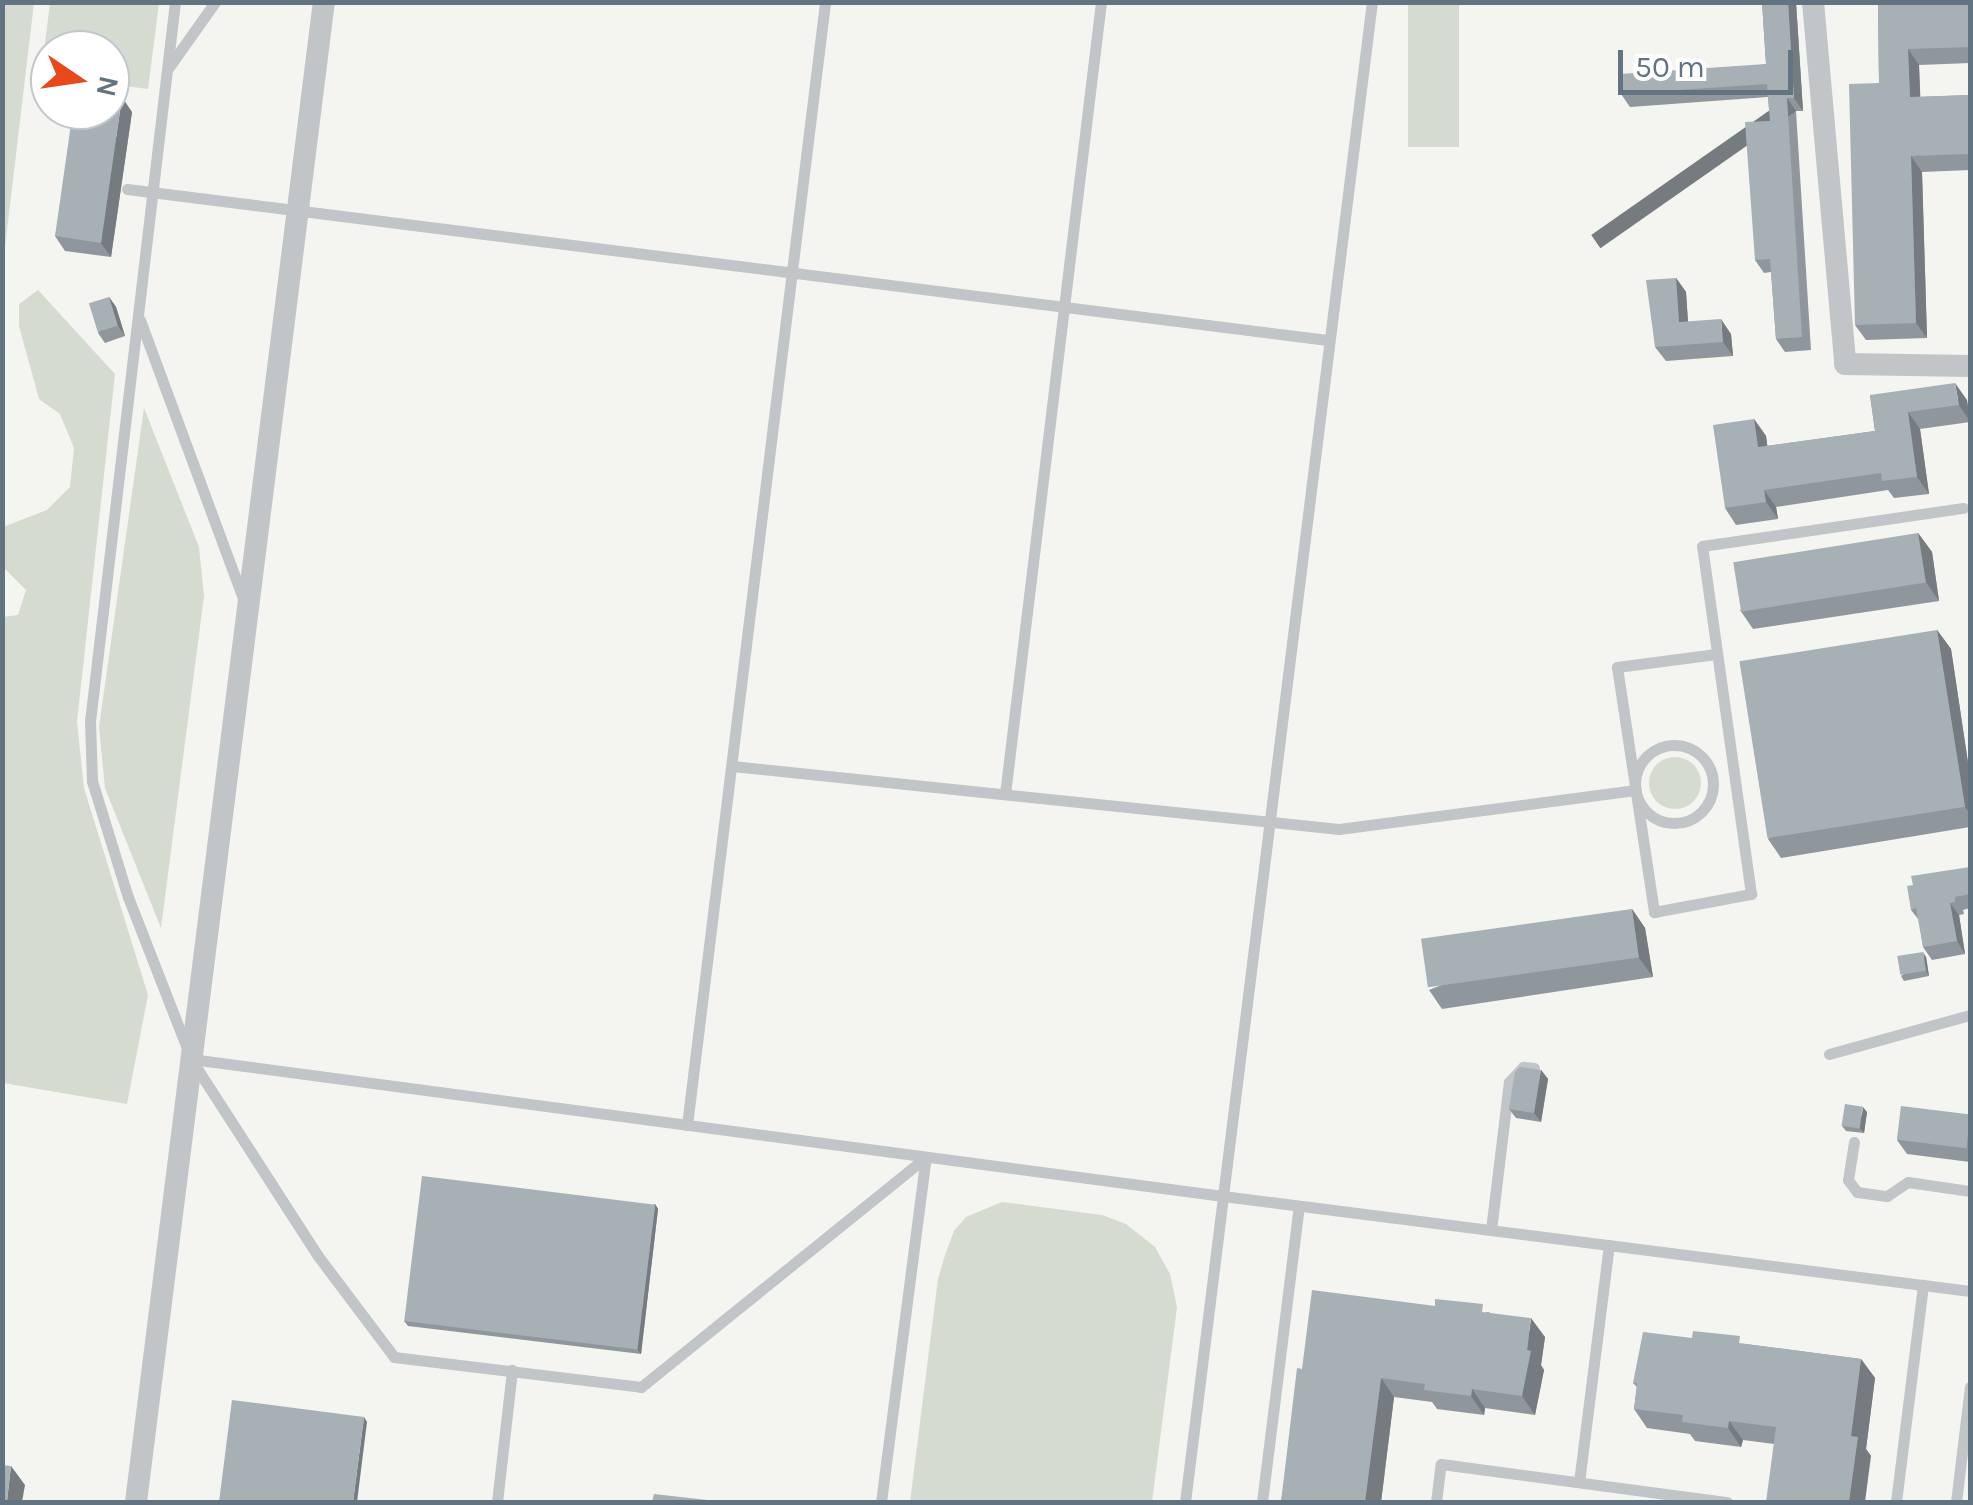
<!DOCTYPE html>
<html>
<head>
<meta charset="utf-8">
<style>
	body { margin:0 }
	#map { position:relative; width:1973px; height:1505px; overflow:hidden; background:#f4f4f0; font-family:Karla,sans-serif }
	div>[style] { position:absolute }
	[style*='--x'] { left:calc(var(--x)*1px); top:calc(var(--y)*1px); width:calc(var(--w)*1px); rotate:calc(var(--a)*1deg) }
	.green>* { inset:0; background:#d5dbd1; transform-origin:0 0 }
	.round { border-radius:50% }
	.lane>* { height:11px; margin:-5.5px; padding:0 5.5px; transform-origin:5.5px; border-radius:5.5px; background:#c1c5c8 }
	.lane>.ring { margin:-5.5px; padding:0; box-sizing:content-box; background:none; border:11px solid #c1c5c8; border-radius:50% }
	.street>* { height:22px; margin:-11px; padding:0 11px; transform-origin:11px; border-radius:11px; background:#c1c5c8 }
	.wall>* { inset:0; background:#90979c }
	.shaded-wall>* { inset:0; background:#757b7f; transform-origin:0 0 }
	.building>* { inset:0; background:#a7b0b5; transform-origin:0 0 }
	span { translate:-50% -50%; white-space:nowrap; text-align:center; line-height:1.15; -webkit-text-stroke:10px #fff; paint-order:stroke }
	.frame { position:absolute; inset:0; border:5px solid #627482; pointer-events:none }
	.north { position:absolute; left:30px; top:30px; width:100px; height:100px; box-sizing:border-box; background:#fff; border:2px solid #c0c7cd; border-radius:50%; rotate:103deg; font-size:28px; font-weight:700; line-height:40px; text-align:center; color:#627482 }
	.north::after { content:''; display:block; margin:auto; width:35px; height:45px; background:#e9481b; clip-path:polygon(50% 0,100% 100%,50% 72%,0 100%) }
	.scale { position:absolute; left:1618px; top:50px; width:175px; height:45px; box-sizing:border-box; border:5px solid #627482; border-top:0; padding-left:12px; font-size:30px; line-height:35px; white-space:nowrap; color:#627482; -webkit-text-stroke:8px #fff; paint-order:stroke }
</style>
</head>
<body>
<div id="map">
	<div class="green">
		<div style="clip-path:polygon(3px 2px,34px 3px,3px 264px,2px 3px)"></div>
		<div style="clip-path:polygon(50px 3px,159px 3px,148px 89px,110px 84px,110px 50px,50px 50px,50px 77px,41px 75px)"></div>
		<div style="left:1408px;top:3px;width:51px;height:144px"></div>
		<div style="clip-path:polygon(38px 290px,115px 374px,77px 722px,84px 788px,148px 995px,127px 1104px,3px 1083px,2px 617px,18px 615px,26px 590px,3px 567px,3px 527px,47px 510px,70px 487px,74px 448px,60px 414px,39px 399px,19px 326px,19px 304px)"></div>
		<div style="clip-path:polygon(144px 408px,199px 547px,204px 596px,161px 928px,105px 788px,99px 727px)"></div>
		<div class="round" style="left:1649px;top:757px;width:52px;height:52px"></div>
		<div style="clip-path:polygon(1002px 1202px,1102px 1215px,1126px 1224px,1155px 1247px,1170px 1274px,1177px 1307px,1152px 1502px,910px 1502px,938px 1279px,945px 1255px,954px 1231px,966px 1217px)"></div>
	</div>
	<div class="lane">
		<div style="--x:175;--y:2;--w:724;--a:96.74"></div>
		<div style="--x:90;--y:721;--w:60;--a:88.1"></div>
		<div style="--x:92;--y:781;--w:121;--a:72.8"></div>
		<div style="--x:128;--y:897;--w:174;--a:68.7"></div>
		<div style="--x:191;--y:1059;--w:234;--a:57.2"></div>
		<div style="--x:318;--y:1256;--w:126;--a:53"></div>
		<div style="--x:394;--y:1357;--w:249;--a:6.9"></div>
		<div style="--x:641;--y:1387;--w:366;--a:-38.9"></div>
		<div style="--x:169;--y:67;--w:80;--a:-54.7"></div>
		<div style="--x:127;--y:189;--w:1210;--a:7.17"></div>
		<div style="--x:140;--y:320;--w:296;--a:69.7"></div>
		<div style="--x:1716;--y:654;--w:100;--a:172.5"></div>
		<div style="--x:1617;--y:667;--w:248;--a:81.4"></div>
		<div style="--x:1654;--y:912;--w:99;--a:-10.5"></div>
		<div style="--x:1751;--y:894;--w:351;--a:-98"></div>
		<div style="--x:1702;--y:546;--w:264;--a:-8.3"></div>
		<div class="ring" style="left:1635px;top:745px;width:67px;height:67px"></div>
		<div style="--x:732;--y:766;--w:610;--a:5.93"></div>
		<div style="--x:1339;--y:829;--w:299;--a:-7.5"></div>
		<div style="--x:1005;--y:794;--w:798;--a:-83.09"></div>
		<div style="--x:1829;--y:1054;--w:146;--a:-15.5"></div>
		<div style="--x:191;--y:1059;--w:1041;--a:7.56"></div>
		<div style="--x:1223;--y:1196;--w:1203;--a:-82.89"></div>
		<div style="--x:687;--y:1125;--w:1131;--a:-82.99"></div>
		<div style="--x:1854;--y:1142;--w:38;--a:99"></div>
		<div style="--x:1848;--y:1180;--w:15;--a:53"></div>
		<div style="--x:1857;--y:1192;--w:30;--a:8"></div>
		<div style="--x:1887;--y:1196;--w:25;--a:-34"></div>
		<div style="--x:1908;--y:1182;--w:63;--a:8.3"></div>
		<div style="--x:1491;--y:1230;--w:149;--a:-83.1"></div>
		<div style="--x:1509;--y:1082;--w:21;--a:-47"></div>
		<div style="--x:1523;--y:1067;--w:11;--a:5"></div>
		<div style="--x:1579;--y:1482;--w:239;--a:-82.8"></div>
		<div style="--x:497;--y:1502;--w:133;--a:-83.5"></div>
		<div style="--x:881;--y:1502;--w:348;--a:-82.6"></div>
		<div style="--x:1185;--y:1502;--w:308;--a:-82.9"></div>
		<div style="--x:1223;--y:1196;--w:753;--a:7.25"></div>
		<div style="--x:1262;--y:1502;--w:298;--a:-82.9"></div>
		<div style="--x:1436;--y:1502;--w:38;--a:-83"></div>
		<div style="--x:1441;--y:1464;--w:289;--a:7.6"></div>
		<div style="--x:1896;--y:1502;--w:219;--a:-82.9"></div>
		<div style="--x:1956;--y:1502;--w:116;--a:-83.1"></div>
	</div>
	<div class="street">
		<div style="--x:1813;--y:2;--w:363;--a:84.9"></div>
		<div style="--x:1845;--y:364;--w:125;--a:0.9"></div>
		<div style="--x:136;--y:1502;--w:1512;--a:-82.86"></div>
	</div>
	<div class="wall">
		<div style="clip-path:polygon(1762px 2px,1796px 2px,1803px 111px,1796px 111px,1811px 350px,1785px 352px,1776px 339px,1771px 272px,1764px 273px,1755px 260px,1770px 121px,1768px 97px,1630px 107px,1621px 94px,1766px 64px)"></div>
		<div style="clip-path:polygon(1878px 2px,1970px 2px,1970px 63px,1919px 65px,1920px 97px,1970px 95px,1970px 170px,1922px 172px,1927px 338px,1866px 340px,1855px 325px,1879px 83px)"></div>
		<div style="clip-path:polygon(132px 112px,111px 257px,65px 251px,55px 236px)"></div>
		<div style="clip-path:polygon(1676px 278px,1686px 292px,1688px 322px,1731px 334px,1733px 356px,1666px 361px,1655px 347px)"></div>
		<div style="clip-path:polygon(109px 297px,116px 307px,125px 336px,105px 343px,98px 333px)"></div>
		<div style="clip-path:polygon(1870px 395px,1967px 400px,1970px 422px,1920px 429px,1929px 494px,1894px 498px,1888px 490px,1776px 507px,1778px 519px,1736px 525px,1725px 508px,1754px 419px,1766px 436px,1767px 446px,1875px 431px)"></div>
		<div style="clip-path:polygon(1918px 533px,1932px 552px,1939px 601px,1753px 629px,1740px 610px)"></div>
		<div style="clip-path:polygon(1937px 630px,1951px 649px,1970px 776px,1970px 827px,1781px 858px,1768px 839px)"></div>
		<div style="clip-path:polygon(1970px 867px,1970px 908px,1963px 910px,1964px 914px,1959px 915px,1965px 954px,1932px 960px,1923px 947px,1919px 920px,1911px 910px,1913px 885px)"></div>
		<div style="clip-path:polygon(1632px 909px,1645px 928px,1653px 977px,1442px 1009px,1429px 990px)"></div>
		<div style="clip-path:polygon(1926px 957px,1929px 976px,1904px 981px,1901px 976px)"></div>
		<div style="clip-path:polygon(1541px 1070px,1548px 1079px,1541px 1122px,1516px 1118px,1509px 1109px)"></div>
		<div style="clip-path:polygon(1867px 1112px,1864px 1133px,1846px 1131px,1842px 1126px)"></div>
		<div style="clip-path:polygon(1970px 1115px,1970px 1162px,1907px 1154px,1897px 1140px)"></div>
		<div style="clip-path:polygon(655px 1204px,658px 1209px,641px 1354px,408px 1326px,404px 1321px)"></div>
		<div style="clip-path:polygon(1488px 1312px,1545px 1337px,1541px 1365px,1544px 1370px,1535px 1415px,1485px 1408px,1484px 1415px,1437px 1409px,1432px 1402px,1394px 1397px,1381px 1502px,1281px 1502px,1302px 1369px)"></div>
		<div style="clip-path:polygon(1745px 1344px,1861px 1359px,1875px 1378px,1866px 1449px,1871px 1456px,1743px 1440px,1741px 1447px,1695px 1441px,1690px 1434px,1647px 1428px,1634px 1409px,1637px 1387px,1633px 1383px)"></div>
	</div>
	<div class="shaded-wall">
		<div style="clip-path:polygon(1788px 2px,1796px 2px,1803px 111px,1794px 98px)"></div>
		<div style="clip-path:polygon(1908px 49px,1919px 65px,1921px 113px,1910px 97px)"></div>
		<div style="clip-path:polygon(122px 97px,132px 112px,111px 257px,101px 243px)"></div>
		<div style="left:1787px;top:98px;width:16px;height:239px;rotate:55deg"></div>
		<div style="clip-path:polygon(1911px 156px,1922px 172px,1927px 338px,1916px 323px)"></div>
		<div style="clip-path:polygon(1676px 278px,1686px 292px,1689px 337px,1679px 322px)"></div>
		<div style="clip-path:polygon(109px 297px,116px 307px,125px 336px,118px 326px)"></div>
		<div style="clip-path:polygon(1721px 319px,1731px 334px,1733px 356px,1723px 342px)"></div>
		<div style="clip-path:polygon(1955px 383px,1967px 400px,1970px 422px,1959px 405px)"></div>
		<div style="clip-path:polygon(1908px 412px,1920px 429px,1929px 494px,1917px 477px)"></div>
		<div style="clip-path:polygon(1754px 419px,1766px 436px,1770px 464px,1758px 447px)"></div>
		<div style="clip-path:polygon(1764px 490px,1776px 507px,1778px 519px,1766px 502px)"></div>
		<div style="clip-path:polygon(1918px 533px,1932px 552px,1939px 601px,1926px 582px)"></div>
		<div style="clip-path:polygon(1937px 630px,1951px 649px,1970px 776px,1970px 814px,1965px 807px)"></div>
		<div style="clip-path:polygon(1950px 903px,1959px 915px,1965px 954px,1957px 941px)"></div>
		<div style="clip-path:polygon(1632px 909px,1645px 928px,1653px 977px,1639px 958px)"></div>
		<div style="clip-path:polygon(1923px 952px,1926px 957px,1929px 976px,1926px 971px)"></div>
		<div style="clip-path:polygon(1541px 1070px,1548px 1079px,1541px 1122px,1534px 1113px)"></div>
		<div style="clip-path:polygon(1863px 1107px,1867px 1112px,1864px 1133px,1860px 1128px)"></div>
		<div style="clip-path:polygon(655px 1204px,658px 1209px,641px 1354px,637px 1349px)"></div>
		<div style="clip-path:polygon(1531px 1318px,1545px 1337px,1541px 1365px,1544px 1370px,1535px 1415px,1522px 1396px)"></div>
		<div style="clip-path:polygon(1861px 1359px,1875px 1378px,1866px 1449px,1871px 1456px,1865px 1502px,1849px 1502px,1851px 1436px)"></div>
		<div style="clip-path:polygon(1381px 1378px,1394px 1397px,1381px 1502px,1365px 1502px)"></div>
		<div style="clip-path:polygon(1472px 1389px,1485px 1408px,1484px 1415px,1471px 1396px)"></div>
		<div style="clip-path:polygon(364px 1417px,367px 1422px,357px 1502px,353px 1502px)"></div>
		<div style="clip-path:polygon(1729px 1421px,1743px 1440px,1741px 1447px,1728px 1428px)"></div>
		<div style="clip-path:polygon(11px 1466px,25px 1485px,22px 1502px,7px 1501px)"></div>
	</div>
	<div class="building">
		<div style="clip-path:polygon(1762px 2px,1788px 2px,1794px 98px,1787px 98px,1802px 337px,1776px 339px,1770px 259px,1755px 260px,1745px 122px,1770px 121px,1767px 84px,1621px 94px,1620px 74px,1766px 64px)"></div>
		<div style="clip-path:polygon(1878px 2px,1970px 2px,1970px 47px,1908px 49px,1910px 97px,1970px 95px,1970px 154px,1911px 156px,1916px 323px,1855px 325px,1849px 84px,1879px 83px)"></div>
		<div style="clip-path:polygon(110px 96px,122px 97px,101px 243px,55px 236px,73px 110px,110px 110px)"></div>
		<div style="clip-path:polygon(1676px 278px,1679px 322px,1721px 319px,1723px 342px,1655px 347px,1646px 280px)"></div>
		<div style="left:109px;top:297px;width:30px;height:21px;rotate:73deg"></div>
		<div style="clip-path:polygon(1955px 383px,1959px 405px,1908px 412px,1917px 477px,1882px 481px,1881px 473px,1764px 490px,1766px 502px,1725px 508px,1713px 425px,1754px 419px,1758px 447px,1875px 431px,1870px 395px)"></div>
		<div style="left:1918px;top:533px;width:50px;height:187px;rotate:81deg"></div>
		<div style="left:1937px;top:630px;width:179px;height:200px;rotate:81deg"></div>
		<div style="clip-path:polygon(1970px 867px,1970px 894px,1955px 897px,1955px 902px,1950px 903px,1957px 941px,1923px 947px,1916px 908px,1911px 910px,1907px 886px,1913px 885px,1911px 876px)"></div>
		<div style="left:1632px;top:909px;width:49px;height:213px;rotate:82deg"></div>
		<div style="left:1923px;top:952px;width:19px;height:26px;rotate:81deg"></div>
		<div style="clip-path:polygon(1520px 1067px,1541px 1070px,1534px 1113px,1509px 1109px,1515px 1072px)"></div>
		<div style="left:1845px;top:1104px;width:18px;height:22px;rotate:9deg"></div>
		<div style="left:1901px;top:1106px;width:70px;height:34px;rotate:7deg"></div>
		<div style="left:422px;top:1176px;width:235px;height:146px;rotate:7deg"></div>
		<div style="clip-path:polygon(1312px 1290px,1435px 1306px,1435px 1299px,1483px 1304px,1482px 1312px,1531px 1318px,1527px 1350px,1531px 1351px,1522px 1396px,1472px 1389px,1471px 1396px,1424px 1390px,1425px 1384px,1381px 1378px,1365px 1502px,1281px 1502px,1297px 1368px,1302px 1369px)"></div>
		<div style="clip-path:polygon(1693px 1331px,1740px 1336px,1739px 1343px,1861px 1359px,1851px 1436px,1858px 1437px,1849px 1502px,1766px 1502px,1776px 1427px,1729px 1421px,1728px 1428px,1682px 1422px,1683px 1415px,1634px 1409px,1637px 1383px,1633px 1383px,1643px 1332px,1692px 1338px)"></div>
		<div style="clip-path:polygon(232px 1400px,364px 1417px,353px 1502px,219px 1502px)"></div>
		<div style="clip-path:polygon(2px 1465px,11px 1466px,7px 1501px,2px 1501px)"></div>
		<div style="clip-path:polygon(654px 1494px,725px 1502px,652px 1502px)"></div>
	</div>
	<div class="frame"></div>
	<div class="north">N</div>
	<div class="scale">50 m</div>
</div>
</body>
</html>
